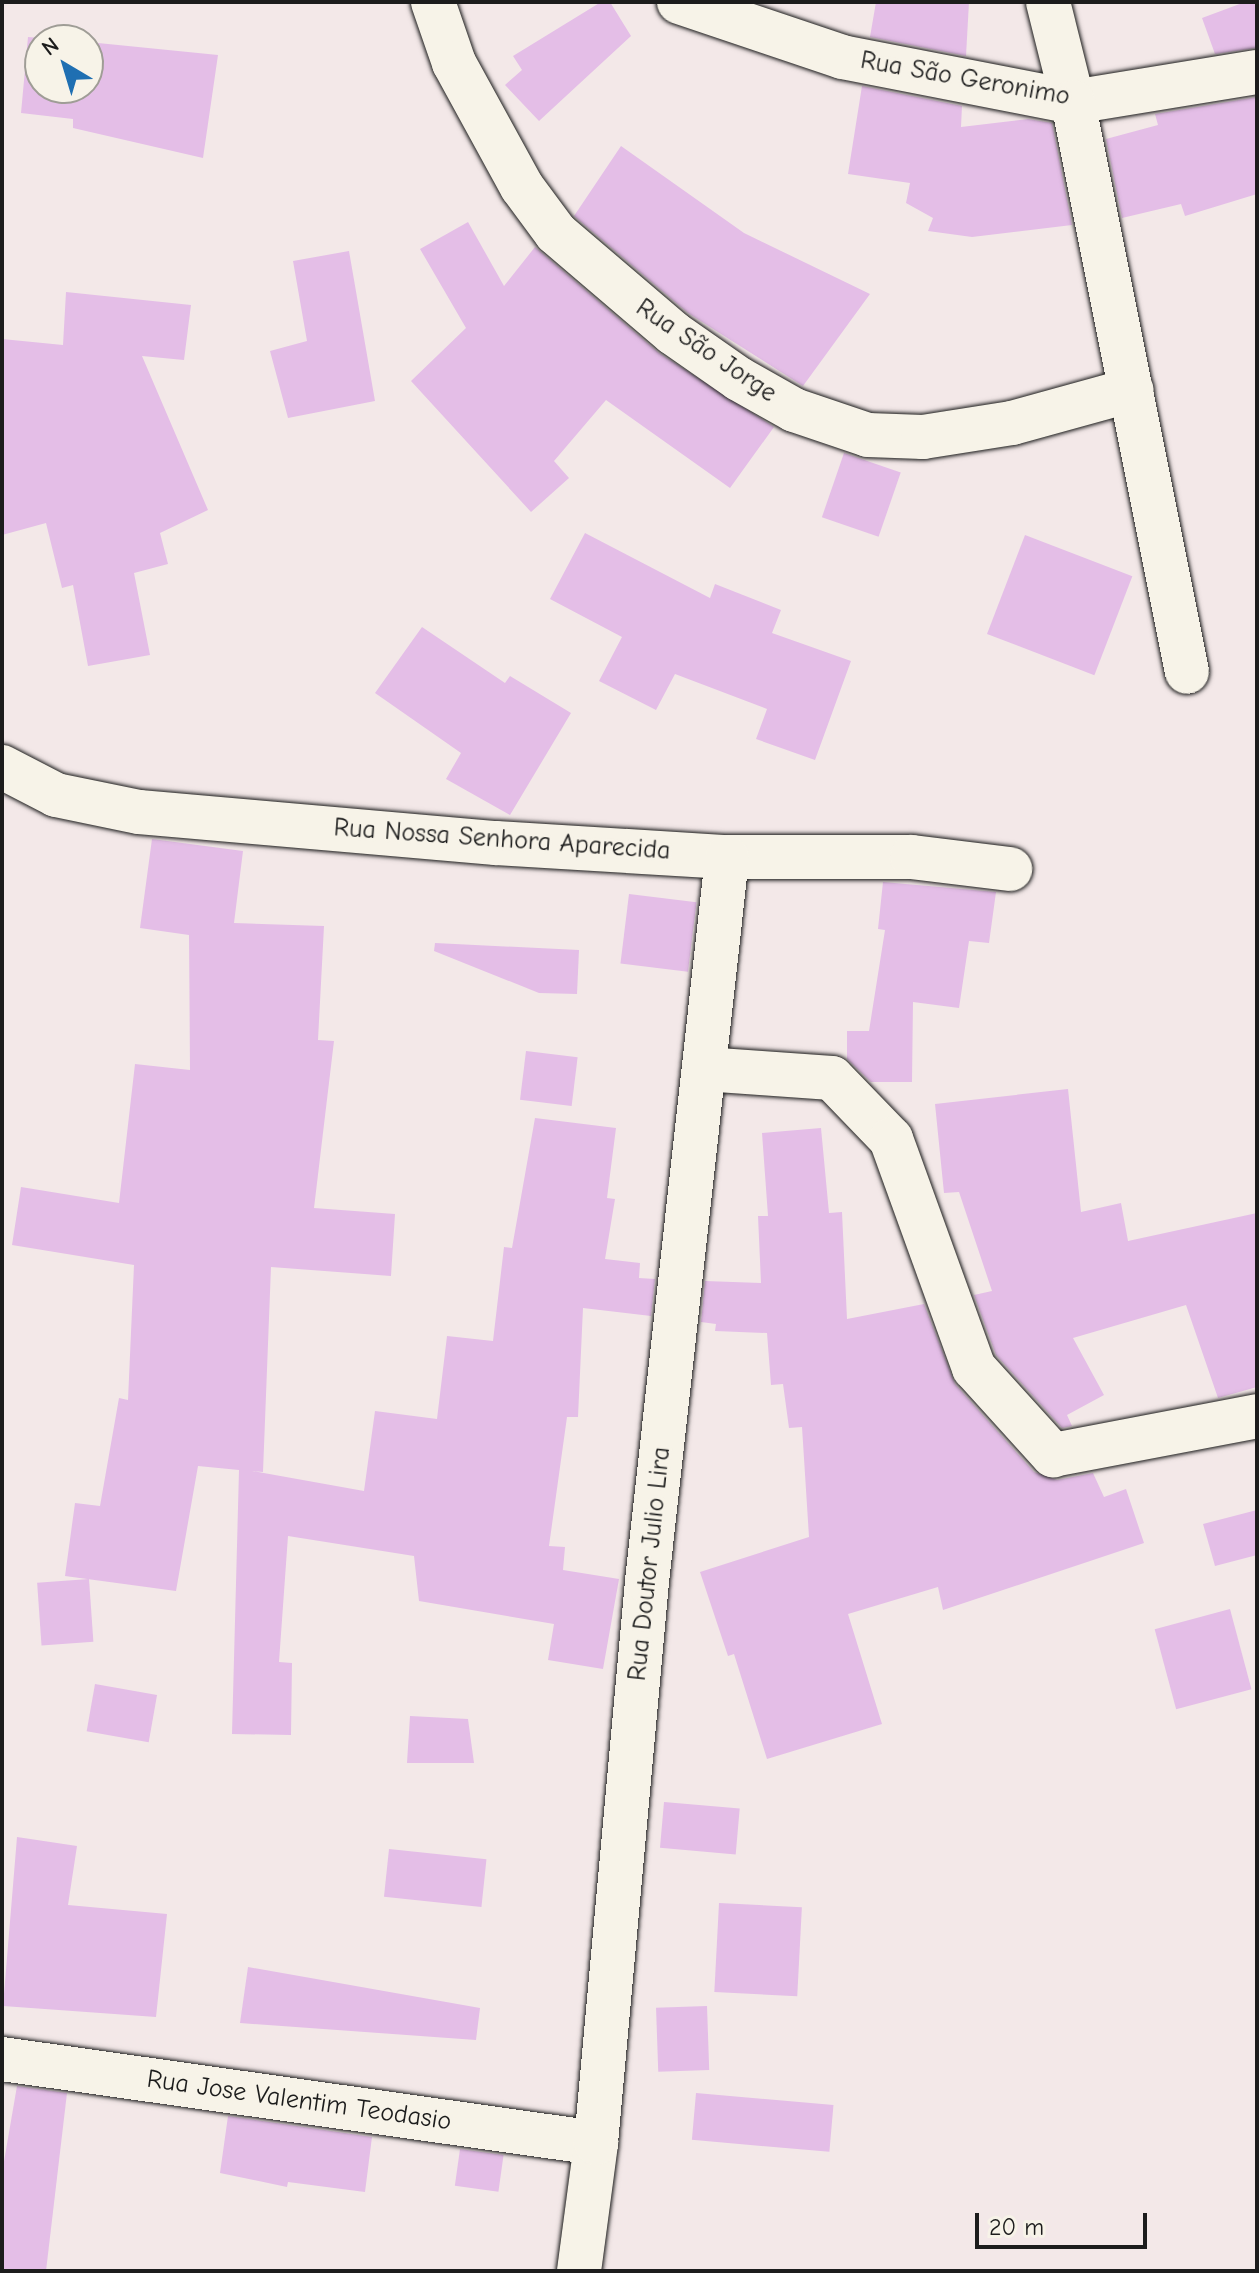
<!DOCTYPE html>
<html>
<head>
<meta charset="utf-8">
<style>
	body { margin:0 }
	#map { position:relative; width:1259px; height:2273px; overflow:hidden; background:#f3e8e8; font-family:"Comic Neue",sans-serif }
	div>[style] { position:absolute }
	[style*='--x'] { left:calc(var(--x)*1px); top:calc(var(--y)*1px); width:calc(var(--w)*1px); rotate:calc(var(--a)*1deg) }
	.building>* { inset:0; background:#e4bee7; transform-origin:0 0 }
	.roads { filter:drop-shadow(0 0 2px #1c1c1c) drop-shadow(0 0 2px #1c1c1c) }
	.minor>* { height:44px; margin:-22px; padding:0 22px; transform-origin:22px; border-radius:22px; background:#f7f3e8 }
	span { translate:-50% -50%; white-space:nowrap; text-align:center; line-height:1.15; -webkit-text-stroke:6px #f7f3e8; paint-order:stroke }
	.street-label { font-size:26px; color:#1c1c1c }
	.frame { position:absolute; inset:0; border:4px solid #1c1c1c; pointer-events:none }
	.north { position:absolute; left:24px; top:24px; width:80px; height:80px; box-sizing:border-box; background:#f7f3e8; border:2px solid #9f9d96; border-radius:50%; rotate:322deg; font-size:22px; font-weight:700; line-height:32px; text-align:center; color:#1c1c1c }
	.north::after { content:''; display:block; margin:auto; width:28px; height:36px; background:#1f6fb2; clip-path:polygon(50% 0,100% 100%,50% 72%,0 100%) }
	.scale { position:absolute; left:975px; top:2213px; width:172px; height:36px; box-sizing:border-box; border:4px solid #1c1c1c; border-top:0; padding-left:10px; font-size:24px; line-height:28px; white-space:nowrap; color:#1c1c1c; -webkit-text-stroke:6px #f7f3e8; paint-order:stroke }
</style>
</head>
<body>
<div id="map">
	<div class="building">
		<div style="clip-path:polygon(601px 2px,610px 2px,631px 36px,539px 121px,505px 85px,522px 70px,513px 56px)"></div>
		<div style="clip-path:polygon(876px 2px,969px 2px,966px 56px,870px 37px)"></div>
		<div style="clip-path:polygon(1245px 2px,1257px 2px,1257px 48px,1215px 54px,1202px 18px)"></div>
		<div style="clip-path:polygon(28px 37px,63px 40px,40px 40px,40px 88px,88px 88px,88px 42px,218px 55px,203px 158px,73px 128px,73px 119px,21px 113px)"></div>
		<div style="clip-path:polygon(862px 86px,962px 106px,961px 127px,1028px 119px,1052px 123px,1072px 225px,972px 237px,928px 231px,933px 218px,906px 203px,910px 183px,848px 174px)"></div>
		<div style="clip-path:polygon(1257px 97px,1257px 194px,1185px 216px,1181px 204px,1122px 218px,1106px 139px,1158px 125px,1155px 114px)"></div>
		<div style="clip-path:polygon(621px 146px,744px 233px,870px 294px,803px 386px,688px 313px,574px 216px)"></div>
		<div style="clip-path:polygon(468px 222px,504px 286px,535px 247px,659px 353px,774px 427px,730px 488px,606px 400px,554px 461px,569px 478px,531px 512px,411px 381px,466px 328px,420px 249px)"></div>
		<div style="clip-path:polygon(349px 251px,375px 401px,288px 418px,270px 351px,307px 341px,293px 261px)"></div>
		<div style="clip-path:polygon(66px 292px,191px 305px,184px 360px,142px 356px,208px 510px,160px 533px,168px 564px,134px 573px,150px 655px,88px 666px,73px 585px,62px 588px,46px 523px,2px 535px,2px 339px,63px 345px)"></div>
		<div style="left:844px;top:453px;width:60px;height:68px;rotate:19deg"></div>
		<div style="clip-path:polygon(585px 533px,710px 598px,715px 584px,781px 610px,772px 633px,851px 661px,815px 760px,756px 739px,767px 709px,675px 674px,656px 710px,599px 681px,622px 637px,550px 599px)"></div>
		<div style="left:1025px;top:535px;width:115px;height:106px;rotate:21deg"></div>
		<div style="clip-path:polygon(422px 627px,505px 683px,510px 676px,571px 713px,510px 815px,446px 779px,461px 753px,375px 693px)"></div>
		<div style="clip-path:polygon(152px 839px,243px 851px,234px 923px,324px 926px,318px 1040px,334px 1041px,314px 1208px,395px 1214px,391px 1276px,271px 1267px,263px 1472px,252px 1471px,364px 1491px,375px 1411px,437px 1419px,447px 1336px,493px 1341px,504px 1247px,512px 1248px,535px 1118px,616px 1128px,607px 1198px,615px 1199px,605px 1259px,640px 1263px,639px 1278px,655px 1279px,651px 1316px,583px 1308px,578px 1417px,567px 1417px,549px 1546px,565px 1547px,563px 1570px,619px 1579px,603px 1669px,548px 1660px,554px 1624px,419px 1601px,414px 1556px,288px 1536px,279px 1662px,292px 1663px,291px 1735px,232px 1734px,239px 1470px,198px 1466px,176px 1591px,65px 1576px,75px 1503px,100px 1506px,119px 1398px,128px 1400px,134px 1265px,12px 1245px,21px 1187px,119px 1203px,135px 1064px,190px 1070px,189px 935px,140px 928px)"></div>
		<div style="clip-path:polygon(883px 882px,996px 892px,989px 943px,969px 941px,959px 1008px,913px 1002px,912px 1082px,871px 1082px,847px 1059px,847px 1031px,869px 1031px,885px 930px,878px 929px)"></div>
		<div style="left:629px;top:894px;width:68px;height:70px;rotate:7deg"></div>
		<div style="clip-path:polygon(435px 943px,579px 950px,577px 994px,539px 993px,434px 951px)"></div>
		<div style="left:526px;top:1051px;width:52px;height:49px;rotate:7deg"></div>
		<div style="clip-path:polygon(1068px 1089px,1081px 1212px,1121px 1203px,1128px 1241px,1257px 1213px,1257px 1387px,1218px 1398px,1186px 1305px,1073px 1338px,1104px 1395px,1067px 1415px,1072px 1426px,1062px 1428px,996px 1355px,974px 1295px,992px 1291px,959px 1192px,944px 1193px,935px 1104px)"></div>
		<div style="clip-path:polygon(821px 1128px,829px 1213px,842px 1212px,847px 1319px,924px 1304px,955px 1384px,1034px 1472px,1057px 1480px,1093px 1473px,1104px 1497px,1126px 1489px,1144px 1543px,943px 1610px,938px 1587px,848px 1614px,882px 1724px,767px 1759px,734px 1654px,728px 1656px,700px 1572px,809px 1537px,802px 1427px,789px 1428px,783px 1384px,771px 1385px,767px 1333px,715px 1331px,716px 1324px,701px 1322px,705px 1281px,761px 1283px,758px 1216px,768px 1216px,762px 1133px)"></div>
		<div style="clip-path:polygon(1257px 1510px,1257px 1555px,1215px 1566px,1203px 1524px)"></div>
		<div style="left:89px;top:1579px;width:63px;height:52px;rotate:86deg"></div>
		<div style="left:1230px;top:1609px;width:83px;height:78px;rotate:75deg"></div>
		<div style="left:95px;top:1684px;width:63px;height:48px;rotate:10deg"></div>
		<div style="clip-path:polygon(410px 1716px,468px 1719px,474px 1763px,407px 1763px)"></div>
		<div style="left:664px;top:1802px;width:76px;height:46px;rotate:5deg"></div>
		<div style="clip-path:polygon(17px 1837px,77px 1846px,68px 1905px,167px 1914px,156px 2017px,3px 2006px)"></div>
		<div style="left:389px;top:1849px;width:98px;height:48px;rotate:6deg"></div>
		<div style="left:719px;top:1903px;width:83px;height:89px;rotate:3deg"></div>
		<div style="clip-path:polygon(248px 1967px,480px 2008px,476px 2040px,240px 2023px)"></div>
		<div style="left:707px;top:2006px;width:64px;height:51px;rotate:88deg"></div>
		<div style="clip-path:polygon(17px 2086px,67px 2093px,46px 2271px,2px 2271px,2px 2173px)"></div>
		<div style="left:696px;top:2093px;width:138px;height:47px;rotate:5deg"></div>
		<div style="clip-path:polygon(228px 2116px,372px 2137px,365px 2192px,288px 2182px,287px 2187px,220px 2173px)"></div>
		<div style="left:460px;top:2149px;width:44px;height:37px;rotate:8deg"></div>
	</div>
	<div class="roads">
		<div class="minor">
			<div style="--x:433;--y:2;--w:65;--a:71"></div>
			<div style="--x:454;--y:63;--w:141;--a:61.3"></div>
			<div style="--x:522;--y:187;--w:57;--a:53.5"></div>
			<div style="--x:556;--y:233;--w:154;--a:40.5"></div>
			<div style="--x:673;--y:333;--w:80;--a:34.9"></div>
			<div style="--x:739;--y:379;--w:63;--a:29.4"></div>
			<div style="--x:794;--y:410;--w:78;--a:18.7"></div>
			<div style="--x:868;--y:435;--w:55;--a:2.1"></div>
			<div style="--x:923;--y:437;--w:90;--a:-8.9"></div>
			<div style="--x:1012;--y:423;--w:124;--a:-15.4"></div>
			<div style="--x:679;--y:2;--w:172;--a:18.6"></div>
			<div style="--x:842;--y:57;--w:235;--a:11"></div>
			<div style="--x:1073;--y:102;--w:186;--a:-9.3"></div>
			<div style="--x:1048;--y:2;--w:103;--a:76"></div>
			<div style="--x:1073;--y:102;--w:581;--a:78.69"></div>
			<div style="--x:2;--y:767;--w:61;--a:27.4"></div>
			<div style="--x:56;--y:795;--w:85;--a:11.6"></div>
			<div style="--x:139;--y:812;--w:358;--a:5"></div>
			<div style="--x:496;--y:843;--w:231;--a:3.5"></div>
			<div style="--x:727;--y:857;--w:185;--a:0"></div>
			<div style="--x:912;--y:857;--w:99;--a:7"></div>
			<div style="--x:704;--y:1069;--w:128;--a:4"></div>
			<div style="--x:832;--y:1078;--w:85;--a:46"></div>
			<div style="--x:891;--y:1139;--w:244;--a:70.1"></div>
			<div style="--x:974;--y:1368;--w:118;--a:47.8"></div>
			<div style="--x:1053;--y:1455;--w:208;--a:-10.8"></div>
			<div style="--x:2;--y:2059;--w:600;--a:8.05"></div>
			<div style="--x:579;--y:2271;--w:129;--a:-82.4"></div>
			<div style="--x:596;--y:2143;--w:564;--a:-84.81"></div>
			<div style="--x:647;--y:1581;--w:728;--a:-83.69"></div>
		</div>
	</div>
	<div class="street-label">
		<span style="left:965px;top:79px;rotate:10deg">Rua São Geronimo</span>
		<span style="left:706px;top:351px;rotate:34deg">Rua São Jorge</span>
		<span style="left:502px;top:840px;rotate:4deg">Rua Nossa Senhora Aparecida</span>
		<span style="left:650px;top:1564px;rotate:-84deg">Rua Doutor Julio Lira</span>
		<span style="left:299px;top:2101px;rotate:8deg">Rua Jose Valentim Teodasio</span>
	</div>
	<div class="frame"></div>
	<div class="north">N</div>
	<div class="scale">20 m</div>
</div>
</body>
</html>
